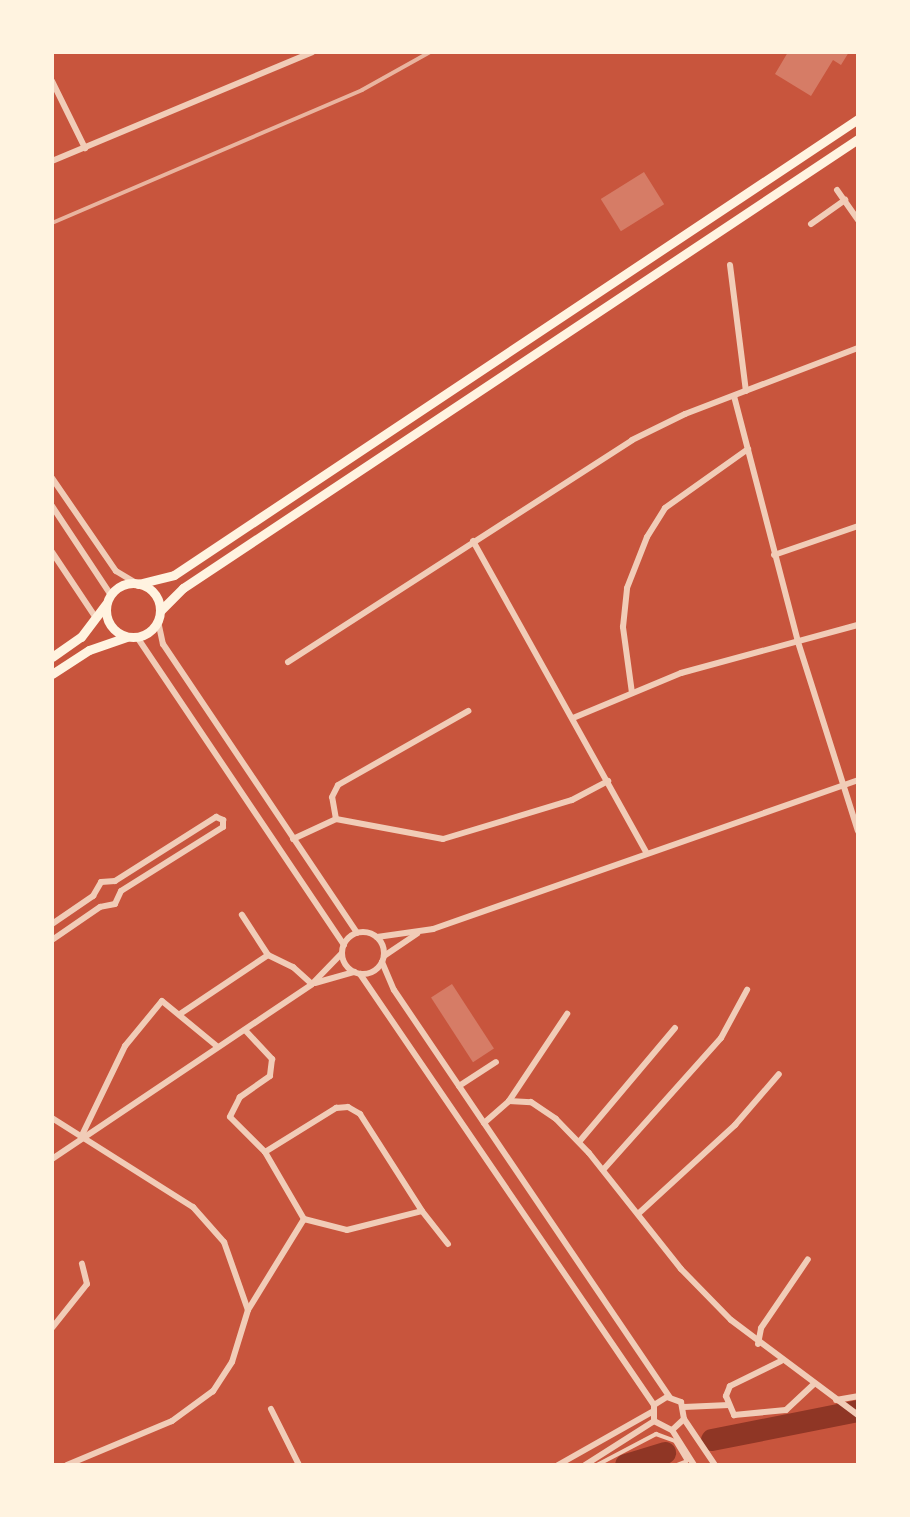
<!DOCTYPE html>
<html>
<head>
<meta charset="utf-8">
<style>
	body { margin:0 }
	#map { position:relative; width:910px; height:1517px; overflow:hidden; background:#c8553d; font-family:"DejaVu Sans",sans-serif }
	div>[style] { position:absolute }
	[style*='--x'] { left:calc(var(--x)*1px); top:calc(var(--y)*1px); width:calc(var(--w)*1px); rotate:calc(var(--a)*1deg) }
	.river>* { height:22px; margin:-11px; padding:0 11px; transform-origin:11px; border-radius:11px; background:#8f3625 }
	.building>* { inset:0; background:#d67c66; transform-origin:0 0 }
	.pedestrian>* { height:4px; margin:-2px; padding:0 2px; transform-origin:2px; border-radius:2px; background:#f1ccb7 }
	.minor>* { height:6px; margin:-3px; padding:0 3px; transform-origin:3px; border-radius:3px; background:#f1ccb7 }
	.minor>.ring { margin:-3px; padding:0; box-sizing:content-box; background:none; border:6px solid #f1ccb7; border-radius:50% }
	.primary>* { height:9px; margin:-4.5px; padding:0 4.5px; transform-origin:4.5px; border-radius:4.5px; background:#fff3e0 }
	.primary>.ring { margin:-4.5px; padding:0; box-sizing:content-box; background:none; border:9px solid #fff3e0; border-radius:50% }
	.rail>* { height:4px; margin:-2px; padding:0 2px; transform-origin:2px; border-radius:2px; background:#e9b49f }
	span { translate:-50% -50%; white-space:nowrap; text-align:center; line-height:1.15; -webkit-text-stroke:8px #fff3e0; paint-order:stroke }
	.frame { position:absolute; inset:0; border:54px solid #fff3e0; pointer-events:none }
</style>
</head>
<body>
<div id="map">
	<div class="river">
		<div style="--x:712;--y:1440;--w:149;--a:-11.2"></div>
		<div style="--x:626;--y:1465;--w:41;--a:-17.1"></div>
	</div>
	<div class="building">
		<div style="clip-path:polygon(788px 52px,849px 52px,841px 65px,833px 60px,811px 96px,775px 74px)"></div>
		<div style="left:644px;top:172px;width:38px;height:51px;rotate:58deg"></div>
		<div style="left:452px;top:984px;width:77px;height:25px;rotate:57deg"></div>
	</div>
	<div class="pedestrian">
		<div style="--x:597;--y:1465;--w:67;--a:-27.7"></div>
		<div style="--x:656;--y:1434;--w:20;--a:20"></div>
		<div style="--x:675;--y:1441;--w:23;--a:59"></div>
		<div style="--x:687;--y:1461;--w:11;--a:158"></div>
	</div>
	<div class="minor">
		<div style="--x:52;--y:81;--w:75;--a:63.8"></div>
		<div style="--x:52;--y:161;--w:282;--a:-22.7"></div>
		<div style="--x:837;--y:190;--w:37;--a:55"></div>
		<div style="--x:811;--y:224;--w:42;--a:-35.2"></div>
		<div style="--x:730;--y:265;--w:127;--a:82.8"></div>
		<div style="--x:734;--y:396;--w:254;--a:75.4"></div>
		<div style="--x:798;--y:642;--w:198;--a:72.4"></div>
		<div style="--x:52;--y:478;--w:113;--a:55.5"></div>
		<div style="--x:116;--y:571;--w:26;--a:31"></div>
		<div style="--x:52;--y:506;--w:107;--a:56.5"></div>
		<div style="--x:473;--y:541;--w:357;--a:60.9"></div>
		<div style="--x:52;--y:552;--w:79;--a:56.3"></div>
		<div style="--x:774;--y:555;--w:89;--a:-19"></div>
		<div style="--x:158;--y:621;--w:24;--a:78"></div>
		<div style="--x:163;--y:644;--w:348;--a:56.1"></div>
		<div style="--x:137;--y:637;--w:371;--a:56.1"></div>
		<div style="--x:288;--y:662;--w:409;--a:-32.8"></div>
		<div style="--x:632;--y:440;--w:59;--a:-26.1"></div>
		<div style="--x:685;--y:414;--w:185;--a:-20.9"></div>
		<div style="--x:632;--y:693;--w:67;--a:-97.8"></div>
		<div style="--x:623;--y:627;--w:39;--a:-84"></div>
		<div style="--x:627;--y:588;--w:55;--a:-68.6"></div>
		<div style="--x:647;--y:537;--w:34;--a:-58"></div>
		<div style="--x:665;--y:508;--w:102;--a:-35.4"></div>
		<div style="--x:573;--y:718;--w:117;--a:-22.6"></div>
		<div style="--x:681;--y:673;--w:183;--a:-15.2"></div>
		<div style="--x:336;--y:819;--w:22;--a:-100"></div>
		<div style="--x:332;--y:797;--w:13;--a:-63"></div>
		<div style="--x:338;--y:785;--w:150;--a:-29.6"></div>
		<div style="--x:293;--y:839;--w:47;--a:-24.9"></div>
		<div style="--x:336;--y:819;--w:109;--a:10.6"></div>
		<div style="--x:443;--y:839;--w:135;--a:-16.8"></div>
		<div style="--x:572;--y:800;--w:41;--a:-27.8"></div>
		<div style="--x:52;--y:924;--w:50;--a:-34.3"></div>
		<div style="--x:93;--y:896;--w:16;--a:-60"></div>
		<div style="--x:101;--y:882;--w:14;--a:-4"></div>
		<div style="--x:115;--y:881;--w:120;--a:-32.4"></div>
		<div style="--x:216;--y:817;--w:8;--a:23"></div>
		<div style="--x:223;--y:820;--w:7;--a:90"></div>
		<div style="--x:223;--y:827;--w:120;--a:147.9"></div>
		<div style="--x:121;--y:891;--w:14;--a:115"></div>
		<div style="--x:115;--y:904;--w:15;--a:169"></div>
		<div style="--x:100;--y:907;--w:58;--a:145.5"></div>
		<div class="ring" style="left:342px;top:932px;width:36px;height:36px"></div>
		<div style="--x:377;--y:937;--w:57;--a:-8.1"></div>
		<div style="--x:433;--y:929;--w:450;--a:-19.3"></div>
		<div style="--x:268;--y:955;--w:28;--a:26"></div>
		<div style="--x:293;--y:967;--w:25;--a:42"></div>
		<div style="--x:384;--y:956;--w:40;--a:-34"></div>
		<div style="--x:382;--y:962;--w:30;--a:67"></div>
		<div style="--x:394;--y:990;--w:492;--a:55.9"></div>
		<div style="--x:360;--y:974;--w:522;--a:55.7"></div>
		<div style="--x:654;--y:1405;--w:16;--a:90"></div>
		<div style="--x:654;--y:1421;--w:20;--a:27"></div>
		<div style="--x:672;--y:1430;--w:41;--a:57.8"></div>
		<div style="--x:315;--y:983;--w:41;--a:-15.8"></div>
		<div style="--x:180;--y:1014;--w:106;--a:-33.8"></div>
		<div style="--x:268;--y:955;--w:48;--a:-123"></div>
		<div style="--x:245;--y:1030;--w:40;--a:47"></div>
		<div style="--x:272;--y:1059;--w:17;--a:97"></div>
		<div style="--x:270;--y:1076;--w:37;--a:145"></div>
		<div style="--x:240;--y:1097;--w:22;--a:117"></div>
		<div style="--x:230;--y:1117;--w:49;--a:45"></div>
		<div style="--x:265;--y:1152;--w:78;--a:59.8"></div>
		<div style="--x:304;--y:1219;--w:44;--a:14.3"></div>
		<div style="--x:347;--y:1230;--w:77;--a:-14.2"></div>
		<div style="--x:422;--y:1211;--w:42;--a:51.8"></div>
		<div style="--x:459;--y:1086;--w:44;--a:-33"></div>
		<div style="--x:509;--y:1101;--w:105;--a:-56.3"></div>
		<div style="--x:52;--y:1118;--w:167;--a:32.3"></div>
		<div style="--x:193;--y:1207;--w:47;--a:48.5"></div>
		<div style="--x:224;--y:1242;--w:72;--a:70.6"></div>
		<div style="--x:248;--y:1310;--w:54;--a:107.1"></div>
		<div style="--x:232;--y:1362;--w:35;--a:123"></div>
		<div style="--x:213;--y:1391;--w:51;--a:143.8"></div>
		<div style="--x:172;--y:1421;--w:114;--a:157.3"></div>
		<div style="--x:484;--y:1123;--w:33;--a:-41"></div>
		<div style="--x:509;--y:1101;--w:22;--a:3"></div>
		<div style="--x:531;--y:1102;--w:30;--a:34"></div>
		<div style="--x:556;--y:1119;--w:47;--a:45.9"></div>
		<div style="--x:589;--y:1153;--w:148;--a:51.6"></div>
		<div style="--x:681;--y:1269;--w:71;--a:45.6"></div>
		<div style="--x:731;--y:1320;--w:159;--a:36.8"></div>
		<div style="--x:83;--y:1133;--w:97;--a:-64.2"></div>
		<div style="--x:125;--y:1046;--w:58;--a:-50.6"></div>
		<div style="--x:162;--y:1001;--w:72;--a:39.4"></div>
		<div style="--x:579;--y:1142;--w:149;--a:-49.9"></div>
		<div style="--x:265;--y:1152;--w:84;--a:-31.8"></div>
		<div style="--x:336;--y:1108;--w:12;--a:-5"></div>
		<div style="--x:348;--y:1107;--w:14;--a:30"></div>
		<div style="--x:360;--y:1114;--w:115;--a:57.4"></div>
		<div style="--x:52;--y:1159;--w:313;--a:-33.9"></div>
		<div style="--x:312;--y:984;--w:43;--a:-45.9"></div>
		<div style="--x:603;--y:1170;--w:177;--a:-48.2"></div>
		<div style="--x:721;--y:1038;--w:55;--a:-61.6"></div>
		<div style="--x:638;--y:1214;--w:132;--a:-42.5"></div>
		<div style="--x:735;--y:1125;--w:67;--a:-49.2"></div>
		<div style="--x:248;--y:1310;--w:107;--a:-58.4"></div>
		<div style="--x:52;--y:1328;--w:56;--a:-51.5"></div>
		<div style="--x:87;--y:1284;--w:21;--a:-104"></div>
		<div style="--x:758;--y:1344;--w:16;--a:-79"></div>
		<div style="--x:761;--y:1328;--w:83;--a:-55.7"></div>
		<div style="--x:781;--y:1361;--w:57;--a:153.9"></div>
		<div style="--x:730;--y:1386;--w:11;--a:112"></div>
		<div style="--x:726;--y:1396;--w:21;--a:67"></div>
		<div style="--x:734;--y:1415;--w:52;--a:-5.5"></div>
		<div style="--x:786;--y:1410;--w:37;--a:-43"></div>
		<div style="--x:836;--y:1400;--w:22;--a:-10"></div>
		<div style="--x:654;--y:1405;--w:15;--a:-32"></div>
		<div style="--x:667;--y:1397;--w:15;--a:20"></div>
		<div style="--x:681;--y:1402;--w:17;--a:80"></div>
		<div style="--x:684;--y:1419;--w:16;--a:137"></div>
		<div style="--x:684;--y:1407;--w:45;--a:-2.5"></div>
		<div style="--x:271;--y:1409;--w:63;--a:63.4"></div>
		<div style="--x:684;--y:1419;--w:55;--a:56"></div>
		<div style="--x:558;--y:1465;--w:108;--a:-29.4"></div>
		<div style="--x:585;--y:1465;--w:82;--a:-32.5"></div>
	</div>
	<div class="primary">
		<div class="ring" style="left:106px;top:583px;width:45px;height:45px"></div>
		<div style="--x:138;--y:584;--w:37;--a:-14"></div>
		<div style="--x:174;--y:575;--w:822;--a:-33.69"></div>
		<div style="--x:160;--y:611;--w:33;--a:-45"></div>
		<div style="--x:183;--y:588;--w:811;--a:-33.63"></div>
		<div style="--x:52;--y:657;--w:35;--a:-35"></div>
		<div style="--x:81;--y:637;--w:41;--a:-52.9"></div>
		<div style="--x:52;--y:674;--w:44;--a:-33"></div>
		<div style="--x:89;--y:650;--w:39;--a:-19"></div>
	</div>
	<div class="rail">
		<div style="--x:52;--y:223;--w:337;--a:-23.2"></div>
		<div style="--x:362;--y:90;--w:78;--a:-29.2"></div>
	</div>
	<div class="frame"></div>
</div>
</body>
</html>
